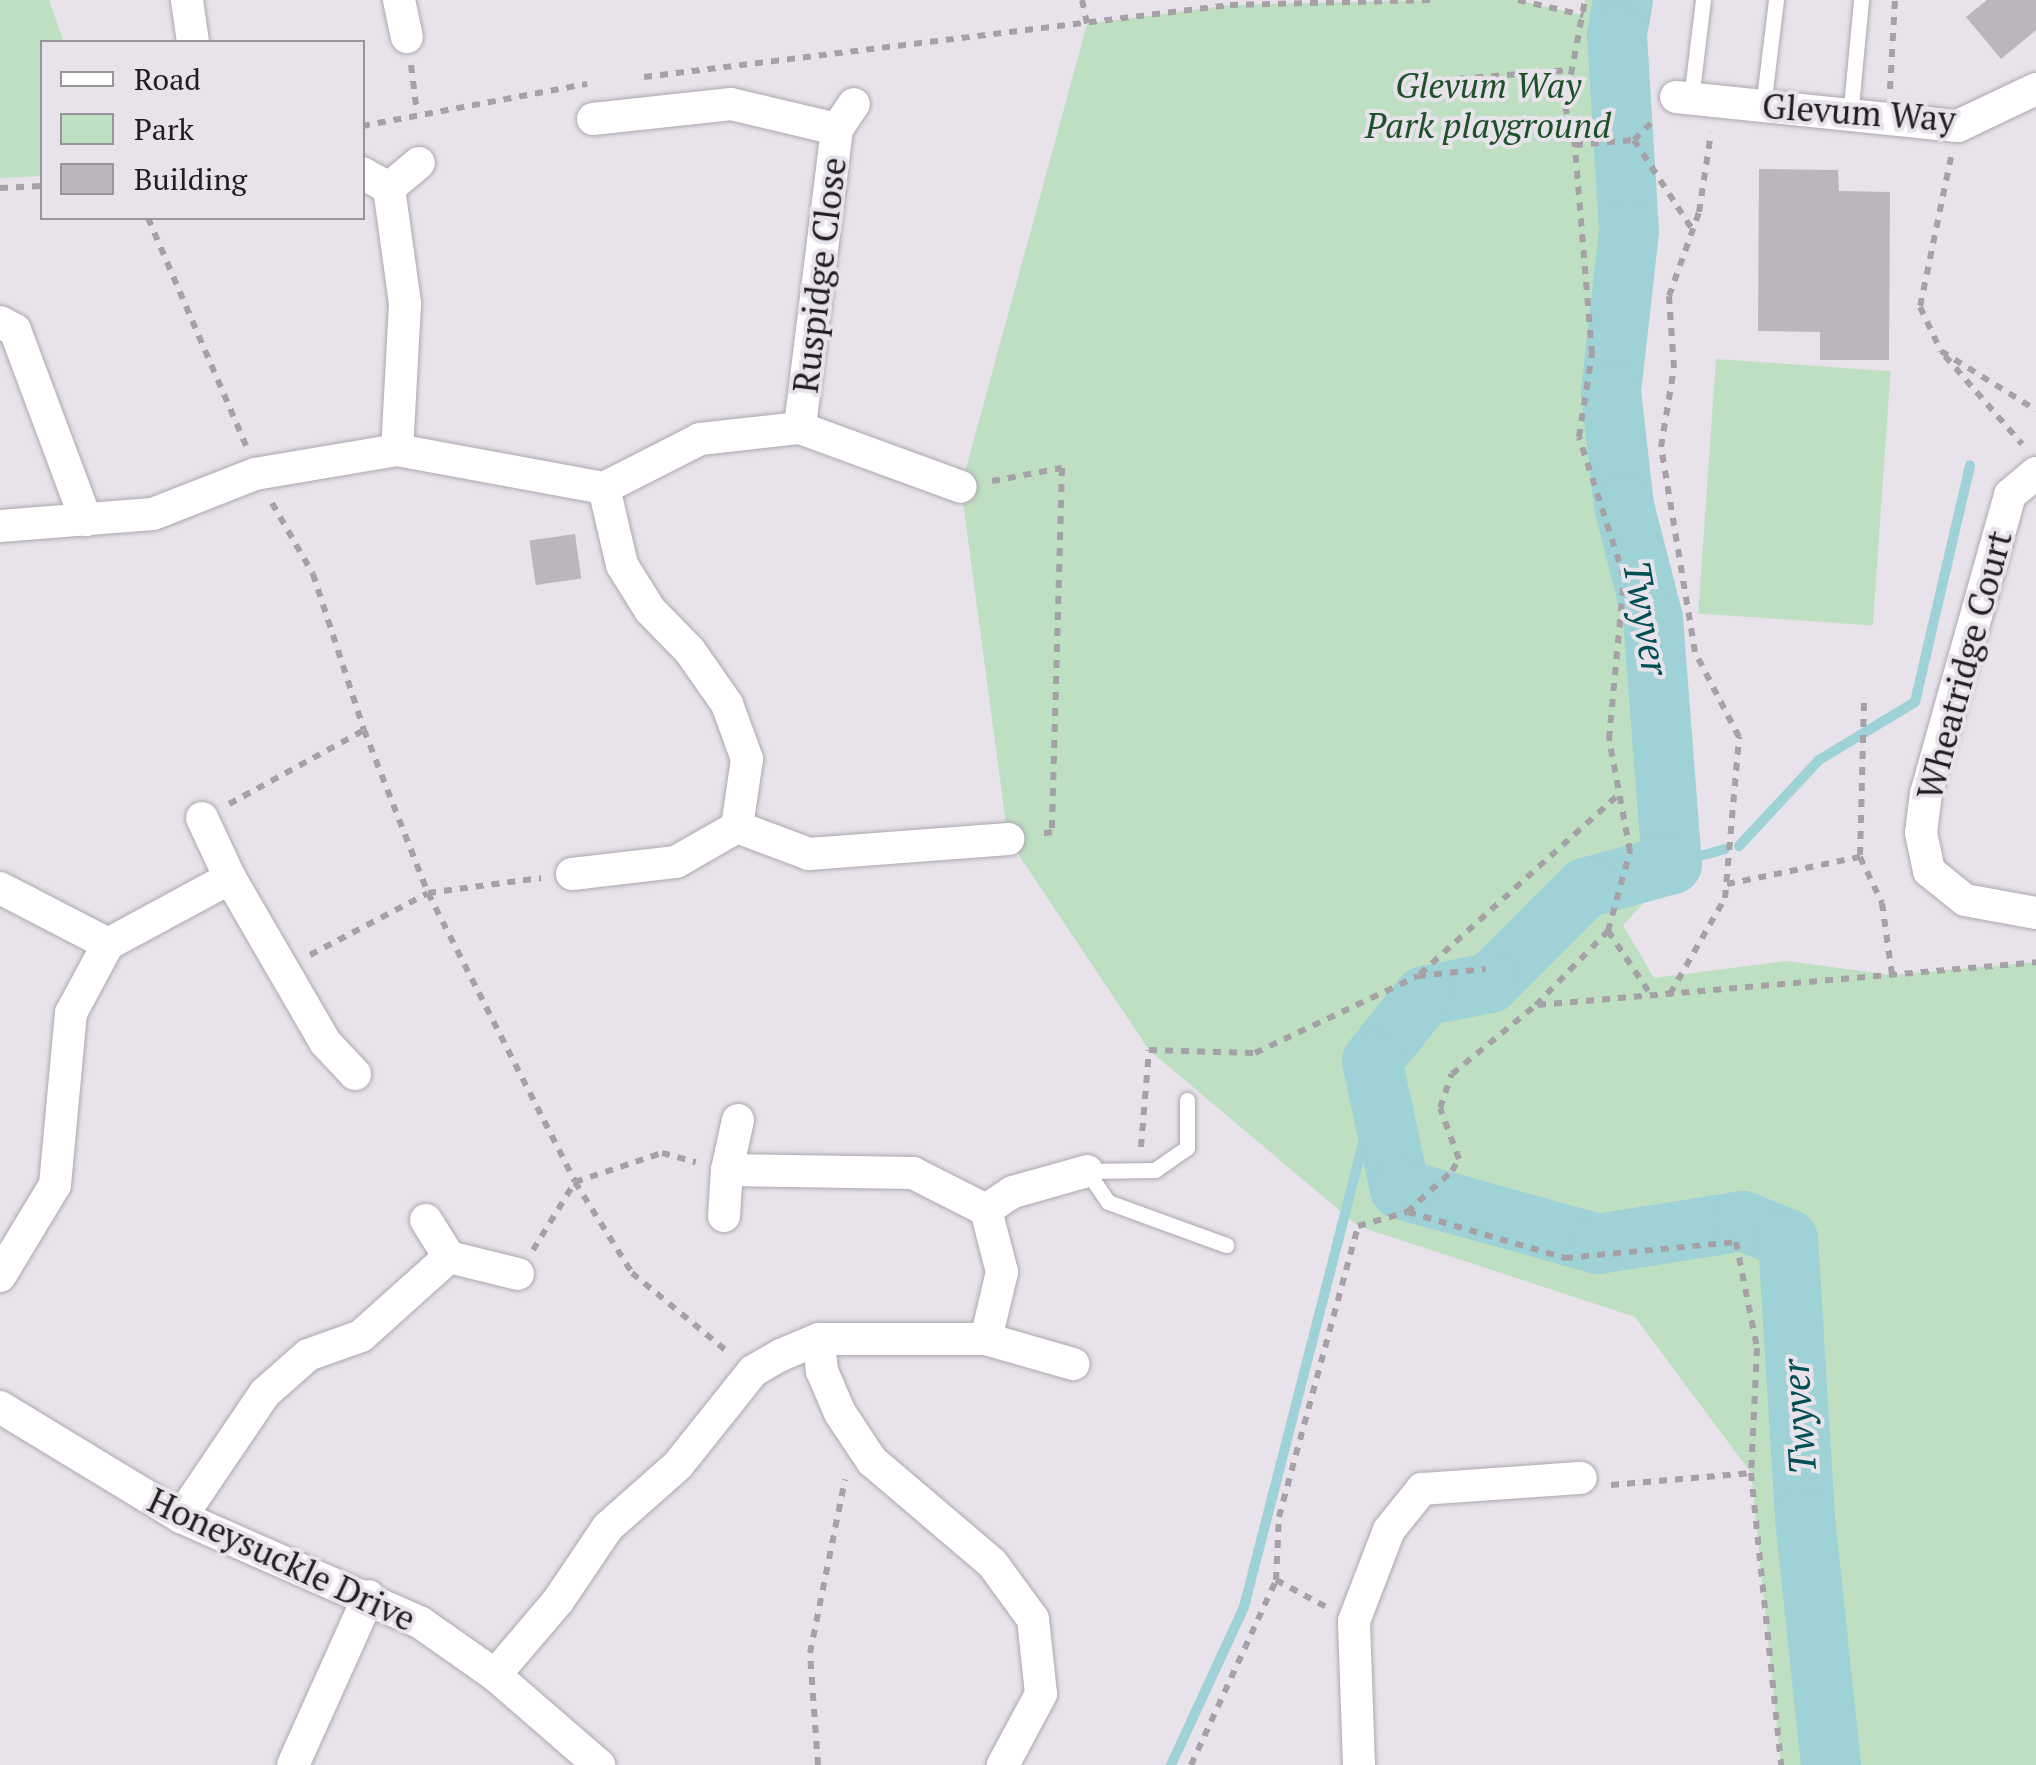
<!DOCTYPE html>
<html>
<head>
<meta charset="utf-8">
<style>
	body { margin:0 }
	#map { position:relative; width:2036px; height:1765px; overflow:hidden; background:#e8e2ea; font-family:"PT Serif",serif }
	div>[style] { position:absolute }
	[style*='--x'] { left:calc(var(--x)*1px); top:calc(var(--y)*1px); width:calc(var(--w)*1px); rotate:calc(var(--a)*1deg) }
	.green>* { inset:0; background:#bedfc2; transform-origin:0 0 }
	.stream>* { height:10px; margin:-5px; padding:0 5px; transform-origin:5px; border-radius:5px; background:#9ed2d7 }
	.river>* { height:60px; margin:-30px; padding:0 30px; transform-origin:30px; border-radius:30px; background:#9ed2d7 }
	.building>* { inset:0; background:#bbb6bd; transform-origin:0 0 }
	.path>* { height:6px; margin-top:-3px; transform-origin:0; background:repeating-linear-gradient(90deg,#a5a1a7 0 8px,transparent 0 16px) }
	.roads { filter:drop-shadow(0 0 2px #ada7af) drop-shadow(0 0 2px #ada7af) }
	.lane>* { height:15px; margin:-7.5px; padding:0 7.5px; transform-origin:7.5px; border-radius:7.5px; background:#fff }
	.street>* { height:32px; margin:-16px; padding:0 16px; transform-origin:16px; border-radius:16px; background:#fff }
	span { translate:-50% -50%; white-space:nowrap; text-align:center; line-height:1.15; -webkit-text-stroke:8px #e8e2ea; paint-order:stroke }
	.park-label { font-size:35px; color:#1e512a; font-style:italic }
	.street-label { font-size:35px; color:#201e21 }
	.water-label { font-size:38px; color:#004f55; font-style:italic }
	.legend { position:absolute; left:40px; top:40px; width:325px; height:180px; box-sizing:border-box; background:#e8e2ea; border:2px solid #98949a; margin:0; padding:12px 18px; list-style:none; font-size:30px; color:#201e21 }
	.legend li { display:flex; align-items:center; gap:20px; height:50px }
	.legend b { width:50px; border:2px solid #98949a }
</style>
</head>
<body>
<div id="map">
	<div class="green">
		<div style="clip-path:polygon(0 0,49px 0,64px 42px,42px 42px,42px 176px,0 178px)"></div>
		<div style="clip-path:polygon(1432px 0,1518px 0,1582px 15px,1585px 0,1623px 0,1617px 35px,1629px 231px,1611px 392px,1624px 506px,1653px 619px,1686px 858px,1623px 925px,1654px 978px,1786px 961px,1892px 975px,2036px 962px,2036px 1765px,1781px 1765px,1751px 1473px,1635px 1317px,1358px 1226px,1149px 1050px,1008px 839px,961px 487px,1087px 24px,1230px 5px)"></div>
		<div style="left:1716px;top:359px;width:175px;height:255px;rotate:4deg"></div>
	</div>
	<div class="stream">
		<div style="--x:1739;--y:846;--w:117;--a:-47.1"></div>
		<div style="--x:1819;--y:760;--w:112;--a:-31.1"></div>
		<div style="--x:1915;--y:702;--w:243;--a:-76.9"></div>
		<div style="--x:1672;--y:864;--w:55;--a:-15.8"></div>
		<div style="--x:1171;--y:1765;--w:174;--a:-65.2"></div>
		<div style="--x:1244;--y:1607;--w:483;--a:-75.6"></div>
		<div style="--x:1364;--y:1139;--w:78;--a:-84.1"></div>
	</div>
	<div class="river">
		<div style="--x:1623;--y:0;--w:36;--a:100"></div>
		<div style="--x:1617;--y:35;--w:196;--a:86.5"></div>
		<div style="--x:1629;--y:231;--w:162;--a:96.4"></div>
		<div style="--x:1611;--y:392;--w:115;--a:83.5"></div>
		<div style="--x:1624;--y:506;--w:117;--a:75.6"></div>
		<div style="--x:1653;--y:619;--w:246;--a:85.6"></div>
		<div style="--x:1672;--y:864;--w:90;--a:164.6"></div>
		<div style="--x:1585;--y:888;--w:134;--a:135"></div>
		<div style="--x:1490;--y:983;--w:67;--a:168.9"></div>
		<div style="--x:1424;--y:996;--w:83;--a:128.7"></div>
		<div style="--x:1372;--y:1061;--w:131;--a:77.7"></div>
		<div style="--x:1400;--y:1189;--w:205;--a:15.5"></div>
		<div style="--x:1598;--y:1244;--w:147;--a:-9"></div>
		<div style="--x:1743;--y:1221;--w:48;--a:21.8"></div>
		<div style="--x:1788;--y:1239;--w:280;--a:86.5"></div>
		<div style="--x:1805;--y:1518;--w:248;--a:84"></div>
	</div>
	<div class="building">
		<div style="clip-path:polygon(1987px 0,2036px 0,2036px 30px,2001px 59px,1966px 17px)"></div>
		<div style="clip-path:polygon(1759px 169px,1838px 170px,1839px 191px,1890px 192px,1889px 360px,1820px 360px,1820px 332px,1758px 331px)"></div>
		<div style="left:575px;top:534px;width:45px;height:46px;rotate:82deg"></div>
	</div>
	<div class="path">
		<div style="--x:1082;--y:0;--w:25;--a:78"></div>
		<div style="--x:1518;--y:0;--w:67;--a:13"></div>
		<div style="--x:411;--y:65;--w:48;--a:82.9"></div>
		<div style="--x:644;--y:77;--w:590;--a:-7"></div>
		<div style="--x:1230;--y:5;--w:202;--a:-1.4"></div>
		<div style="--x:1443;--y:80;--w:128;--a:-4.5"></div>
		<div style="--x:1890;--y:89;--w:89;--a:-86.8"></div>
		<div style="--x:362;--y:126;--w:229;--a:-10.6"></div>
		<div style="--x:1634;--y:140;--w:106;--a:56.9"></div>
		<div style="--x:1575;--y:145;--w:59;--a:-4.8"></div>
		<div style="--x:1634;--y:140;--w:28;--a:-45"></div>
		<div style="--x:1951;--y:157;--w:153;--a:101.7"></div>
		<div style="--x:1920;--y:307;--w:49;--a:64.5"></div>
		<div style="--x:1941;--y:351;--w:112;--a:31.8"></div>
		<div style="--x:0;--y:188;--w:42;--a:-2.7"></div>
		<div style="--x:148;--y:218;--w:248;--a:66.7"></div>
		<div style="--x:1945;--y:356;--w:117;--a:48.8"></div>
		<div style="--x:992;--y:481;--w:71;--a:-10.5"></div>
		<div style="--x:1062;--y:468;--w:364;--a:91.6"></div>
		<div style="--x:1052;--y:832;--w:12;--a:171"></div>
		<div style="--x:272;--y:503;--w:82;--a:60"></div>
		<div style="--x:313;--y:574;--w:164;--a:71.9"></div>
		<div style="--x:364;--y:730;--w:175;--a:68.6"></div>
		<div style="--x:428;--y:893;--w:324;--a:63"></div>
		<div style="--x:575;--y:1182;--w:107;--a:57.9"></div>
		<div style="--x:632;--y:1273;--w:124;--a:39.5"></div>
		<div style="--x:1864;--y:703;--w:154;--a:91.5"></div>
		<div style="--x:1860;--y:857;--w:51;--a:64.4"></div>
		<div style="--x:1882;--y:903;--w:73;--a:82.1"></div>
		<div style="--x:229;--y:804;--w:154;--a:-28.7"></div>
		<div style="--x:1727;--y:884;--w:136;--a:-11.5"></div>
		<div style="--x:1608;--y:931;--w:77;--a:56.1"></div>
		<div style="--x:310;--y:955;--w:133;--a:-27.7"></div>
		<div style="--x:428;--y:893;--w:114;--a:-7.6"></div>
		<div style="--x:1420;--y:974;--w:267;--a:-42.1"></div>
		<div style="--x:1670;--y:994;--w:111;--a:-60.2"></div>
		<div style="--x:1725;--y:898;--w:162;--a:-85"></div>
		<div style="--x:1739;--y:737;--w:96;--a:-117.4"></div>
		<div style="--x:1695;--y:652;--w:208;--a:-99.4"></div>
		<div style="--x:1661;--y:447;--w:80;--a:-80.7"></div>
		<div style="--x:1674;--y:368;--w:72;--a:-94"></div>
		<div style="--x:1669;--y:296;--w:89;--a:-70.3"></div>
		<div style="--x:1699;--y:212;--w:80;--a:-81.4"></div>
		<div style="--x:1538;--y:1005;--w:500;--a:-4.9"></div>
		<div style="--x:1141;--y:1147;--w:97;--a:-85.3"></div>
		<div style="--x:1149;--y:1050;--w:106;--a:1.6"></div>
		<div style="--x:1255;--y:1053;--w:180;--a:-25.3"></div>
		<div style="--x:1418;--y:976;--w:68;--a:-5.9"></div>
		<div style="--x:1408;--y:1212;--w:164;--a:16.3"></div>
		<div style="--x:1565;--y:1258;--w:172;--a:-5.3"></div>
		<div style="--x:1736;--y:1242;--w:108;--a:78.8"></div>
		<div style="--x:1757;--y:1348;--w:125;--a:92.7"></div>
		<div style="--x:533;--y:1250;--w:80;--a:-58.3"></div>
		<div style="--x:575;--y:1182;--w:92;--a:-18.4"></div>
		<div style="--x:662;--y:1153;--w:35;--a:15"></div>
		<div style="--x:1611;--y:1485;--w:141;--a:-4.9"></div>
		<div style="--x:1751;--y:1473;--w:294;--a:84.1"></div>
		<div style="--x:1276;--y:1580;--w:59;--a:28.3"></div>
		<div style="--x:818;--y:1765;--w:112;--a:-94.1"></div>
		<div style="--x:810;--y:1653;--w:177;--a:-78.6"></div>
		<div style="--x:1191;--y:1765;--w:204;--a:-65.3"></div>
		<div style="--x:1276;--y:1580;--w:63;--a:-87.3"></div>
		<div style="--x:1279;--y:1517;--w:302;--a:-74.8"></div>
		<div style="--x:1358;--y:1226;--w:51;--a:-15.9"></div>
		<div style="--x:1407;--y:1212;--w:61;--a:-42.3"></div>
		<div style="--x:1452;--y:1171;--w:14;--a:-60"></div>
		<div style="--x:1459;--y:1159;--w:54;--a:-110.4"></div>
		<div style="--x:1440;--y:1108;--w:36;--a:-71"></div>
		<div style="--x:1452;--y:1074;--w:109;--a:-39.4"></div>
		<div style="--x:1536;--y:1005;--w:103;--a:-45.8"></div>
		<div style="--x:1608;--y:931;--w:83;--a:-74.6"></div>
		<div style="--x:1630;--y:851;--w:114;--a:-100.6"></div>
		<div style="--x:1609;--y:739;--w:163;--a:-84.7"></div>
		<div style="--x:1624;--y:577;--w:147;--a:-107.8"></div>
		<div style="--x:1579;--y:437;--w:84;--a:-81.1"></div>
		<div style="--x:1592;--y:354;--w:210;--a:-94.7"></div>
		<div style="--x:1575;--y:145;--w:40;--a:-104.4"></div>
		<div style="--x:1565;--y:106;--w:108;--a:-79.3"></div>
	</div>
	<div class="roads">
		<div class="lane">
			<div style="--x:1691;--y:99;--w:100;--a:-83.1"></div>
			<div style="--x:1763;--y:107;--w:108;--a:-83.1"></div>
			<div style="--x:1850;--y:117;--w:118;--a:-84.6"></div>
			<div style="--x:1087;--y:1171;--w:37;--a:56"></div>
			<div style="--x:1108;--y:1202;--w:126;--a:20"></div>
			<div style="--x:1087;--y:1171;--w:68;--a:-0.8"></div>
			<div style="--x:1155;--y:1170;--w:39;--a:-35"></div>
			<div style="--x:1187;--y:1148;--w:48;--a:-90"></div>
		</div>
		<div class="street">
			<div style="--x:187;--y:0;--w:42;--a:81.9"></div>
			<div style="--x:399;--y:0;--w:38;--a:78"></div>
			<div style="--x:1676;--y:97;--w:283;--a:5.9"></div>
			<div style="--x:1958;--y:126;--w:86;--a:-25.4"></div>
			<div style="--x:593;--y:119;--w:139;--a:-6.2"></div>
			<div style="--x:731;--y:104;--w:109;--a:13.3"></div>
			<div style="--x:837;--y:129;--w:301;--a:97.1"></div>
			<div style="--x:837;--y:129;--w:30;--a:-56"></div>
			<div style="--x:362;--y:173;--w:31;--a:29"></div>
			<div style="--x:389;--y:188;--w:117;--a:82.1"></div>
			<div style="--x:405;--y:304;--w:146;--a:93.1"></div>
			<div style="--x:389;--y:188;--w:39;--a:-40"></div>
			<div style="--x:0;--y:322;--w:17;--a:28"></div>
			<div style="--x:15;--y:330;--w:203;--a:69.5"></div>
			<div style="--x:2036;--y:473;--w:34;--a:140"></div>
			<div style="--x:2010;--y:495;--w:310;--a:105.7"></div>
			<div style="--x:1926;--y:793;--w:40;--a:97.1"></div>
			<div style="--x:1921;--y:833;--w:39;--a:78"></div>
			<div style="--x:1929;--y:871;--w:46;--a:38.9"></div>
			<div style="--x:1965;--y:900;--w:72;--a:10.4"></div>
			<div style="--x:604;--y:488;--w:79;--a:76.8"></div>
			<div style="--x:622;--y:565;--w:53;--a:58.1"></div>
			<div style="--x:650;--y:610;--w:57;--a:45.7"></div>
			<div style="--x:690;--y:651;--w:65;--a:55.1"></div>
			<div style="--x:727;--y:704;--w:59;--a:70"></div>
			<div style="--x:747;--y:759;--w:69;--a:98.4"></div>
			<div style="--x:737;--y:827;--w:77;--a:20.6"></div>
			<div style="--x:809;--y:854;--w:200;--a:-4.3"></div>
			<div style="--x:0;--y:526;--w:153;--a:-4.5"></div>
			<div style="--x:153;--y:514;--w:110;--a:-21.4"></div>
			<div style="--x:255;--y:474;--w:144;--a:-9.6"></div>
			<div style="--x:397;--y:450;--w:210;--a:10.4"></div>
			<div style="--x:604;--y:488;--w:108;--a:-27"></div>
			<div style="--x:700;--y:439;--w:101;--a:-6.3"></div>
			<div style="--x:800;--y:428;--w:171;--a:20.1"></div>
			<div style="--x:202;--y:818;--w:66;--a:65"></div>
			<div style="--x:572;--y:874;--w:105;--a:-6.6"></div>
			<div style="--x:676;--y:862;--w:70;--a:-29.8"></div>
			<div style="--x:0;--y:888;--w:122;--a:27.4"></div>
			<div style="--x:738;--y:1120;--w:51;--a:102.4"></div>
			<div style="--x:727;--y:1170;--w:186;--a:0.9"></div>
			<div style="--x:913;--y:1173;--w:82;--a:26.9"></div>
			<div style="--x:986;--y:1210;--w:64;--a:75.5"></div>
			<div style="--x:1002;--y:1272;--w:69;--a:103.4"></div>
			<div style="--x:986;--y:1210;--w:32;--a:-34"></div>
			<div style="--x:1013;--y:1192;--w:77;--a:-15.8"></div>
			<div style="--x:724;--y:1216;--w:46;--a:-86.3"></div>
			<div style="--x:426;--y:1220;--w:44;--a:58.1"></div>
			<div style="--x:0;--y:1276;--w:106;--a:-58.9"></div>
			<div style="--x:55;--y:1185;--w:173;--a:-84.7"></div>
			<div style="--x:71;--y:1013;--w:78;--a:-61.8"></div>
			<div style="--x:108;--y:944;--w:139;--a:-28.4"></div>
			<div style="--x:230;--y:878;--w:190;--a:59.9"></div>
			<div style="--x:325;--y:1042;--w:44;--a:46.8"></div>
			<div style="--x:819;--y:1339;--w:32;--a:85"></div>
			<div style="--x:822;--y:1371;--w:46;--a:66.8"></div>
			<div style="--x:840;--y:1413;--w:58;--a:56.3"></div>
			<div style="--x:872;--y:1461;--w:157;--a:40.4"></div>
			<div style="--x:992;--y:1563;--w:69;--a:53.8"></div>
			<div style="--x:1033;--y:1619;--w:75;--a:83.9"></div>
			<div style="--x:1041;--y:1694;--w:81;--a:118.2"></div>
			<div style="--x:0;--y:1407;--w:212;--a:31.3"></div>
			<div style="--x:181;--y:1517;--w:262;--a:23.8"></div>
			<div style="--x:421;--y:1623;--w:90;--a:35.1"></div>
			<div style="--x:495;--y:1675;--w:138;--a:40.9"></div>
			<div style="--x:181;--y:1517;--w:150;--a:-55.9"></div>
			<div style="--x:265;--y:1393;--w:57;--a:-41.5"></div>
			<div style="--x:308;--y:1355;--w:56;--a:-19.7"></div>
			<div style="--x:361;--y:1336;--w:118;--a:-41.9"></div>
			<div style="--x:449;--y:1257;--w:71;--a:13.8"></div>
			<div style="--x:495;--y:1675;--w:97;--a:-49.6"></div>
			<div style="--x:558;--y:1601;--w:89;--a:-56"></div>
			<div style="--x:608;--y:1527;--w:94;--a:-41.5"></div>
			<div style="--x:678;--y:1465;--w:120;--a:-51.4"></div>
			<div style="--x:753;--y:1371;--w:32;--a:-30"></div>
			<div style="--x:781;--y:1355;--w:41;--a:-22.8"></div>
			<div style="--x:819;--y:1339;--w:167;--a:0"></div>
			<div style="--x:986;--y:1339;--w:91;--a:16"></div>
			<div style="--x:293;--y:1765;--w:185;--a:-65.8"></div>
			<div style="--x:1359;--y:1765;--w:144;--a:-92"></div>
			<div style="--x:1354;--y:1621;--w:97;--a:-69"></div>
			<div style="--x:1389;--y:1530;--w:53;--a:-51.2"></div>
			<div style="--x:1422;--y:1489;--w:159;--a:-4"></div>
		</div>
	</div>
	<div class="park-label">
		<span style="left:1488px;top:105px">Glevum Way<br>Park playground</span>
	</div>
	<div class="street-label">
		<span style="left:1859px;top:112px;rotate:4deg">Glevum Way</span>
		<span style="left:819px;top:275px;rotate:-83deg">Ruspidge Close</span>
		<span style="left:1964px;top:665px;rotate:-75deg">Wheatridge Court</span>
		<span style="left:282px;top:1559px;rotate:25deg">Honeysuckle Drive</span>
	</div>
	<div class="water-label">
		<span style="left:1646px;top:618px;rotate:80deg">Twyver</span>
		<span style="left:1799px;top:1417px;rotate:-94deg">Twyver</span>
	</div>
	<ul class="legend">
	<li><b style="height:12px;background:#fff"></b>Road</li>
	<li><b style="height:28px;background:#bedfc2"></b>Park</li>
	<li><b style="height:28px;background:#bbb6bd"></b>Building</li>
	</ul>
</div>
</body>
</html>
